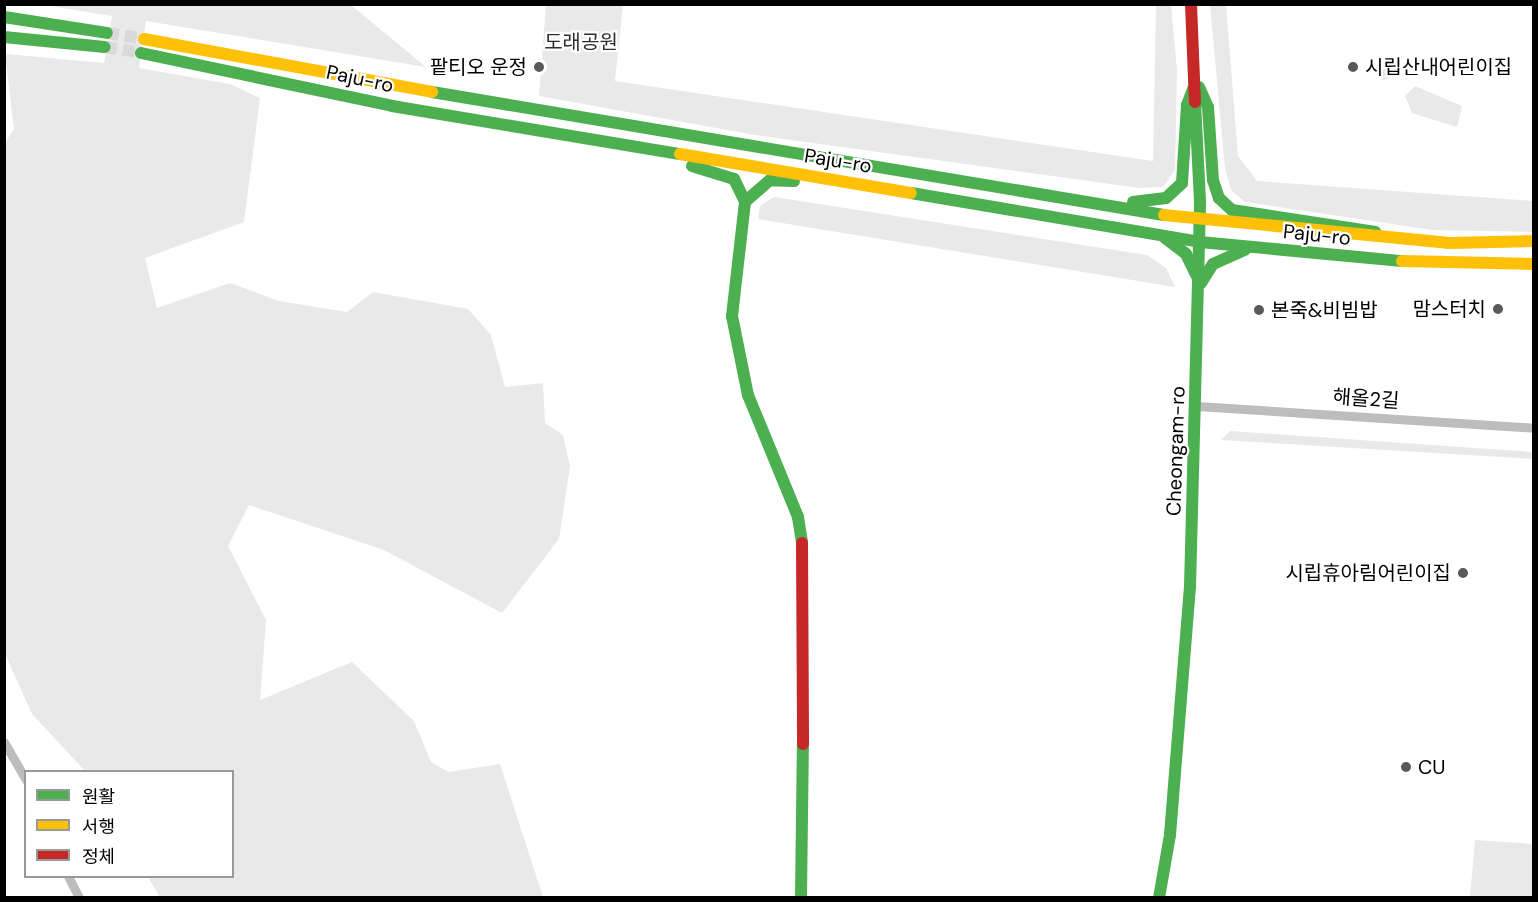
<!DOCTYPE html>
<html>
<head>
<meta charset="utf-8">
<style>
	body { margin:0 }
	#map { position:relative; width:1538px; height:902px; overflow:hidden; background:#fff; font-family:"DM Sans","Noto Sans KR",sans-serif }
	div>[style] { position:absolute }
	[style*='--x'] { left:calc(var(--x)*1px); top:calc(var(--y)*1px); width:calc(var(--w)*1px); rotate:calc(var(--a)*1deg) }
	.green>* { inset:0; background:#e9e9e9 }
	.round { border-radius:50% }
	.secondary-tunnel>* { height:12px; margin-top:-6px; transform-origin:0; background:repeating-linear-gradient(90deg,#d9d9d9 0 12px,transparent 0 18px) }
	.street>* { height:9px; margin:-4.5px; padding:0 4.5px; transform-origin:4.5px; border-radius:4.5px; background:#bdbdbd }
	.fast>* { height:12px; margin:-6px; padding:0 6px; transform-origin:6px; border-radius:6px; background:#4caf50 }
	.slow>* { height:12px; margin:-6px; padding:0 6px; transform-origin:6px; border-radius:6px; background:#ffc107 }
	.jam>* { height:12px; margin:-6px; padding:0 6px; transform-origin:6px; border-radius:6px; background:#c62828 }
	.dots>* { width:16px; height:16px; translate:-50% -50%; box-sizing:border-box; border:3px solid #fff; border-radius:50% }
	span { translate:-50% -50%; white-space:nowrap; text-align:center; line-height:1.15; -webkit-text-stroke:4.5px #fff; paint-order:stroke }
	.park-label { font-size:20px; color:#2e2e2e }
	.poi-label { font-size:20px; color:#000 }
	.right { translate:-100% -50%; text-align:right }
	.left { translate:0 -50%; text-align:left }
	.street-label { font-size:20px; color:#000 }
	.frame { position:absolute; inset:0; border:6px solid #000; pointer-events:none }
	.legend { position:absolute; left:24px; top:770px; width:210px; height:108px; box-sizing:border-box; background:#fff; border:2px solid #999; margin:0; padding:8px 10px; list-style:none; font-size:18px; color:#000 }
	.legend li { display:flex; align-items:center; gap:12px; height:30px }
	.legend b { width:30px; border:2px solid #999 }
</style>
</head>
<body>
<div id="map">
	<div class="green">
		<div style="clip-path:polygon(45px 5px,351px 5px,426px 67px,146px 21px,139px 68px,230px 84px,260px 98px,244px 222px,145px 258px,157px 308px,230px 283px,279px 301px,347px 312px,373px 292px,468px 309px,491px 335px,505px 387px,543px 383px,545px 423px,563px 435px,570px 466px,559px 539px,502px 613px,384px 550px,249px 505px,228px 546px,266px 620px,260px 700px,352px 662px,414px 721px,431px 762px,449px 772px,500px 764px,543px 897px,160px 897px,148px 877px,232px 876px,232px 772px,85px 771px,32px 714px,5px 654px,4px 144px,14px 129px,5px 54px,104px 63px,112px 16px)"></div>
		<div style="clip-path:polygon(546px 5px,623px 5px,615px 81px,1153px 161px,1156px 5px,1171px 5px,1177px 70px,1175px 170px,1163px 187px,1140px 188px,755px 135px,539px 96px)"></div>
		<div style="clip-path:polygon(1210px 5px,1226px 5px,1238px 156px,1257px 181px,1533px 201px,1533px 232px,1432px 230px,1245px 202px,1231px 190px,1225px 168px)"></div>
		<div class="round" style="left:1375px;top:62px;width:18px;height:18px"></div>
		<div style="clip-path:polygon(1415px 86px,1462px 106px,1457px 127px,1412px 113px,1405px 96px)"></div>
		<div style="clip-path:polygon(774px 197px,1147px 255px,1166px 268px,1175px 287px,758px 219px,760px 206px)"></div>
		<div style="clip-path:polygon(1230px 431px,1533px 452px,1533px 459px,1221px 440px)"></div>
		<div style="clip-path:polygon(1475px 840px,1533px 844px,1533px 897px,1470px 897px)"></div>
	</div>
	<div class="secondary-tunnel">
		<div style="--x:107;--y:33;--w:37;--a:9"></div>
		<div style="--x:105;--y:47;--w:36;--a:9"></div>
	</div>
	<div class="street">
		<div style="--x:1197;--y:406;--w:338;--a:3.7"></div>
		<div style="--x:4;--y:742;--w:44;--a:59.9"></div>
		<div style="--x:68;--y:876;--w:25;--a:63"></div>
	</div>
	<div class="fast">
		<div style="--x:4;--y:17;--w:104;--a:8.8"></div>
		<div style="--x:4;--y:37;--w:101;--a:5.7"></div>
		<div style="--x:141;--y:53;--w:257;--a:11.9"></div>
		<div style="--x:392;--y:106;--w:292;--a:9.5"></div>
		<div style="--x:1199;--y:87;--w:22;--a:66"></div>
		<div style="--x:1208;--y:107;--w:73;--a:86.1"></div>
		<div style="--x:1213;--y:180;--w:19;--a:72"></div>
		<div style="--x:1219;--y:198;--w:18;--a:43"></div>
		<div style="--x:1232;--y:210;--w:145;--a:8.7"></div>
		<div style="--x:432;--y:92;--w:742;--a:9.54"></div>
		<div style="--x:692;--y:166;--w:44;--a:17.2"></div>
		<div style="--x:734;--y:179;--w:25;--a:64"></div>
		<div style="--x:794;--y:181;--w:24;--a:-178"></div>
		<div style="--x:770;--y:180;--w:33;--a:139"></div>
		<div style="--x:745;--y:202;--w:115;--a:96.5"></div>
		<div style="--x:732;--y:316;--w:81;--a:78.6"></div>
		<div style="--x:748;--y:395;--w:132;--a:67.7"></div>
		<div style="--x:798;--y:517;--w:26;--a:81"></div>
		<div style="--x:911;--y:193;--w:293;--a:9.6"></div>
		<div style="--x:1200;--y:242;--w:203;--a:5.4"></div>
		<div style="--x:1133;--y:202;--w:33;--a:-7"></div>
		<div style="--x:1166;--y:198;--w:22;--a:-43"></div>
		<div style="--x:1182;--y:183;--w:78;--a:-86.3"></div>
		<div style="--x:1187;--y:105;--w:19;--a:-69"></div>
		<div style="--x:1165;--y:238;--w:26;--a:37"></div>
		<div style="--x:1186;--y:254;--w:25;--a:64"></div>
		<div style="--x:1201;--y:283;--w:22;--a:-58"></div>
		<div style="--x:1213;--y:264;--w:35;--a:-24"></div>
		<div style="--x:801;--y:898;--w:154;--a:-89.3"></div>
		<div style="--x:1159;--y:898;--w:64;--a:-80.1"></div>
		<div style="--x:1170;--y:835;--w:249;--a:-85.4"></div>
		<div style="--x:1190;--y:587;--w:386;--a:-88.5"></div>
		<div style="--x:1200;--y:201;--w:99;--a:-92.9"></div>
	</div>
	<div class="slow">
		<div style="--x:144;--y:39;--w:293;--a:10.4"></div>
		<div style="--x:680;--y:154;--w:234;--a:9.6"></div>
		<div style="--x:1164;--y:215;--w:287;--a:5.6"></div>
		<div style="--x:1450;--y:243;--w:84;--a:-1.4"></div>
		<div style="--x:1402;--y:261;--w:132;--a:1.3"></div>
	</div>
	<div class="jam">
		<div style="--x:1191;--y:4;--w:98;--a:87.7"></div>
		<div style="--x:802;--y:543;--w:201;--a:89.7"></div>
	</div>
	<div class="dots">
		<div style="left:539px;top:67px;background:#595959"></div>
		<div style="left:1353px;top:67px;background:#595959"></div>
		<div style="left:1498px;top:309px;background:#595959"></div>
		<div style="left:1259px;top:310px;background:#595959"></div>
		<div style="left:1463px;top:573px;background:#595959"></div>
		<div style="left:1406px;top:767px;background:#595959"></div>
	</div>
	<div class="park-label">
		<span style="left:581px;top:42px">도래공원</span>
	</div>
	<div class="poi-label">
		<span class="right" style="left:527px;top:67px">팥티오 운정</span>
		<span class="left" style="left:1365px;top:67px">시립산내어린이집</span>
		<span class="right" style="left:1486px;top:309px">맘스터치</span>
		<span class="left" style="left:1271px;top:310px">본죽&amp;비빔밥</span>
		<span class="right" style="left:1451px;top:573px">시립휴아림어린이집</span>
		<span class="left" style="left:1418px;top:767px">CU</span>
	</div>
	<div class="street-label">
		<span style="left:360px;top:79px;rotate:12deg">Paju-ro</span>
		<span style="left:838px;top:161px;rotate:9deg">Paju-ro</span>
		<span style="left:1317px;top:235px;rotate:6deg">Paju-ro</span>
		<span style="left:1366px;top:399px;rotate:4deg">해올2길</span>
		<span style="left:1176px;top:451px;rotate:-88deg">Cheongam-ro</span>
	</div>
	<div class="frame"></div>
	<ul class="legend">
	<li><b style="height:8px;background:#4caf50"></b>원활</li>
	<li><b style="height:8px;background:#ffc107"></b>서행</li>
	<li><b style="height:8px;background:#c62828"></b>정체</li>
	</ul>
</div>
</body>
</html>
